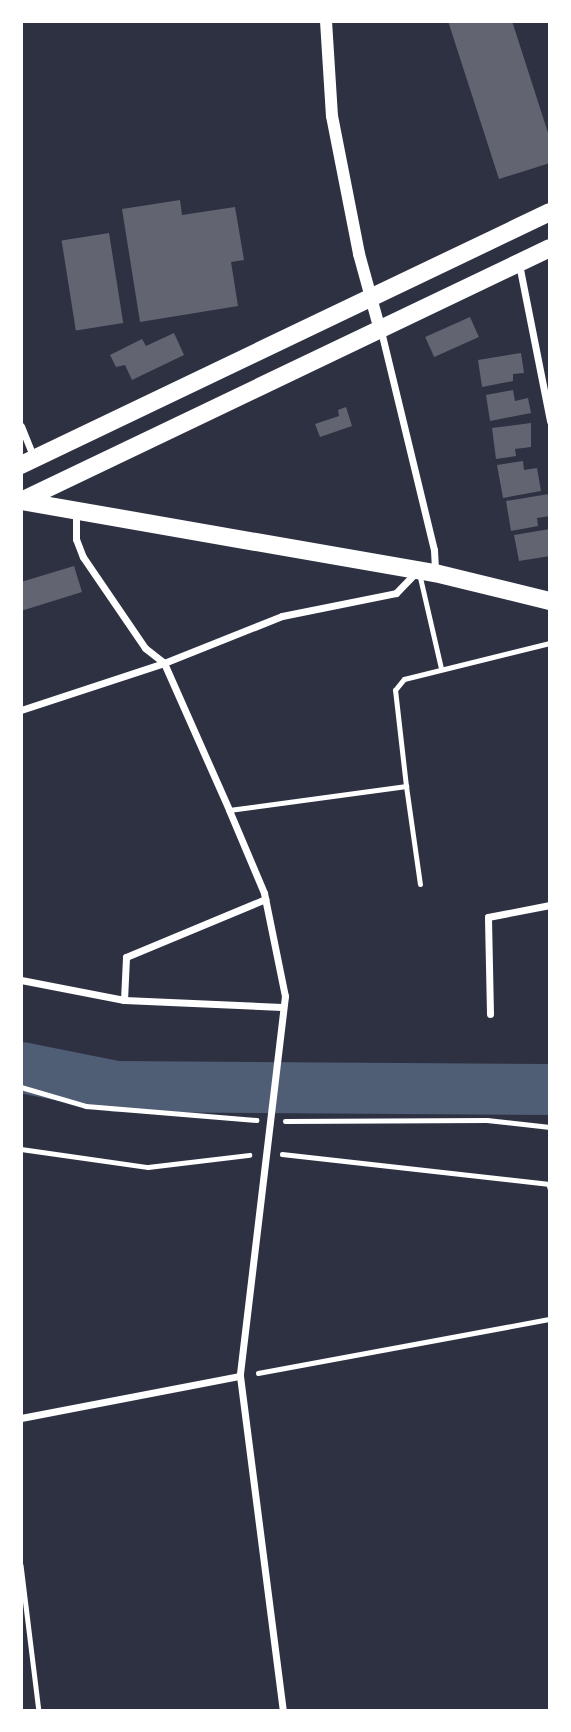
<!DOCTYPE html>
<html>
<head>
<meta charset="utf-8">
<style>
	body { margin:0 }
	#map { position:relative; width:571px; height:1732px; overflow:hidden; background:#2d3142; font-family:"Libre Baskerville",serif }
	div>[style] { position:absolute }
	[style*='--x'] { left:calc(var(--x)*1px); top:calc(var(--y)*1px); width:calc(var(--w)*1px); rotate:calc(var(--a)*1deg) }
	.river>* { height:51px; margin:-25.5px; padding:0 25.5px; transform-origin:25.5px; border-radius:25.5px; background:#4f5d75 }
	.building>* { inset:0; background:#626471; transform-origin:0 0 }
	.path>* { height:4.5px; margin:-2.25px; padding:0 2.25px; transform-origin:2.25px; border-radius:2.25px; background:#fff }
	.service>* { height:5px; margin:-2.5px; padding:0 2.5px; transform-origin:2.5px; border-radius:2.5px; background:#fff }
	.minor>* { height:7px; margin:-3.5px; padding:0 3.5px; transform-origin:3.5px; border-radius:3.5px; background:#fff }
	.tertiary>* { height:12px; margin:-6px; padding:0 6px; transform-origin:6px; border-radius:6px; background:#fff }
	.primary>* { height:18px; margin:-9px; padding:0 9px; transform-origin:9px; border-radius:9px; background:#fff }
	span { translate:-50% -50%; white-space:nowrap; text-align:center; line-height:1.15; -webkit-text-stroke:7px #fff; paint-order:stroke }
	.frame { position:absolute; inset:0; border:23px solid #fff; pointer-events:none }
</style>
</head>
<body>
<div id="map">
	<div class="river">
		<div style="--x:21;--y:1067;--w:97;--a:11.3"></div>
		<div style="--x:116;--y:1086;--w:434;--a:0.4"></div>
	</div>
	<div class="building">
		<div style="clip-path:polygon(448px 21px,512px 21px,550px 139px,550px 163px,499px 179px)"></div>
		<div style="clip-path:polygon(180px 200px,182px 215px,235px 207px,244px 260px,231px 262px,238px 306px,140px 322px,122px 209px)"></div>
		<div style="left:109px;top:233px;width:91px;height:48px;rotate:81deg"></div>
		<div style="left:470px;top:317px;width:22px;height:49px;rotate:66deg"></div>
		<div style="clip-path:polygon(174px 333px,184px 355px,132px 380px,125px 365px,116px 367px,110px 355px,142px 339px,146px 346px)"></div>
		<div style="clip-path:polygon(521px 353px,524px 373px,513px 374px,513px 381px,482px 387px,478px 360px)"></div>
		<div style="clip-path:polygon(513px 390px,515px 401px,528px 398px,531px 413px,490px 421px,486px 395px)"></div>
		<div style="clip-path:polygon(346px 407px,352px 426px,320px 437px,315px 424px,339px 416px,338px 410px)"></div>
		<div style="clip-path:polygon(531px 423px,531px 447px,515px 449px,516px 456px,496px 459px,492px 428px)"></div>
		<div style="clip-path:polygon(523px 461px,524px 470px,537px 468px,541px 491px,503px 498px,497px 465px)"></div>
		<div style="clip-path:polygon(549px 494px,550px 516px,537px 518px,538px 526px,511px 531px,506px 501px)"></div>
		<div style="clip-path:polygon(550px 529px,550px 556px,519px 561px,514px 535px)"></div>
		<div style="clip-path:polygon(74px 566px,82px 592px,21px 611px,21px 582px)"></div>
	</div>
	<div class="path">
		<div style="--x:21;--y:1087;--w:68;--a:16.3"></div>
		<div style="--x:86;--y:1106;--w:171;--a:4.7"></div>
		<div style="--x:285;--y:1121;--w:202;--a:-0.3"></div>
		<div style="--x:487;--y:1120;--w:63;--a:6.3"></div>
		<div style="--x:21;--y:1149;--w:128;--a:8.1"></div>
		<div style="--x:148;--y:1167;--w:102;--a:-6.8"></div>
		<div style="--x:282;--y:1154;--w:269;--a:6.4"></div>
		<div style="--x:549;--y:1184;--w:4;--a:76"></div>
		<div style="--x:258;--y:1373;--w:297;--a:-10.5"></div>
		<div style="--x:21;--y:1565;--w:147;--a:83"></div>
	</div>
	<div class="service">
		<div style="--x:419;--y:573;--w:98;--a:77"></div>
		<div style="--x:406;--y:786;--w:99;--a:81.9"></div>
		<div style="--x:229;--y:810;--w:179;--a:-7.7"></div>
		<div style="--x:406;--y:786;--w:97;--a:-96.5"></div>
		<div style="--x:395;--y:690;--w:14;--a:-51"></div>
		<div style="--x:404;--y:679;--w:150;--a:-13.9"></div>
	</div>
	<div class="minor">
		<div style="--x:519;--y:264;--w:160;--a:78.8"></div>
		<div style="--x:381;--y:331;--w:225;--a:76.4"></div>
		<div style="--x:434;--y:550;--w:22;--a:87"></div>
		<div style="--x:21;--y:426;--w:35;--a:68"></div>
		<div style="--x:76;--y:511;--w:28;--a:90"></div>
		<div style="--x:76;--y:539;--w:19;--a:69"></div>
		<div style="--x:83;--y:557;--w:110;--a:55.7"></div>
		<div style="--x:145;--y:648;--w:24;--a:38"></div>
		<div style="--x:164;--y:663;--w:161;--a:66.1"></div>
		<div style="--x:229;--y:810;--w:90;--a:67.1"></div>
		<div style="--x:264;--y:893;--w:105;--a:78.5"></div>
		<div style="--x:285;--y:996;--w:383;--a:96.8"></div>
		<div style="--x:240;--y:1376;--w:338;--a:82.7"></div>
		<div style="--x:21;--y:710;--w:151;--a:-18.2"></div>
		<div style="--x:164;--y:663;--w:127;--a:-21.7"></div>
		<div style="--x:282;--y:616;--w:116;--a:-11.4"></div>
		<div style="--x:396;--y:593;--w:32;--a:-46"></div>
		<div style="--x:21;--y:980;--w:105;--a:11"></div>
		<div style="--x:124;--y:1000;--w:158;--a:2.5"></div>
		<div style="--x:124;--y:1000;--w:43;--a:-87.3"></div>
		<div style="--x:126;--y:957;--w:151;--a:-22.6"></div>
		<div style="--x:490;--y:1014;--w:97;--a:-91.2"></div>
		<div style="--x:488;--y:917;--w:63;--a:-11"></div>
		<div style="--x:21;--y:1418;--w:223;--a:-10.9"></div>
	</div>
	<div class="tertiary">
		<div style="--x:326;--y:21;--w:95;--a:86.4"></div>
		<div style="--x:332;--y:116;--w:141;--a:78.9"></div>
		<div style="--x:359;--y:254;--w:79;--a:74.6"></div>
	</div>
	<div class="primary">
		<div style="--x:21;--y:465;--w:586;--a:-25.56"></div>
		<div style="--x:21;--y:501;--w:586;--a:-25.56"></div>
		<div style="--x:21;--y:501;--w:420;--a:9.9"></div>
		<div style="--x:435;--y:573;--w:118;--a:13.7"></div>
	</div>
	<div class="frame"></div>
</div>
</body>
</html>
